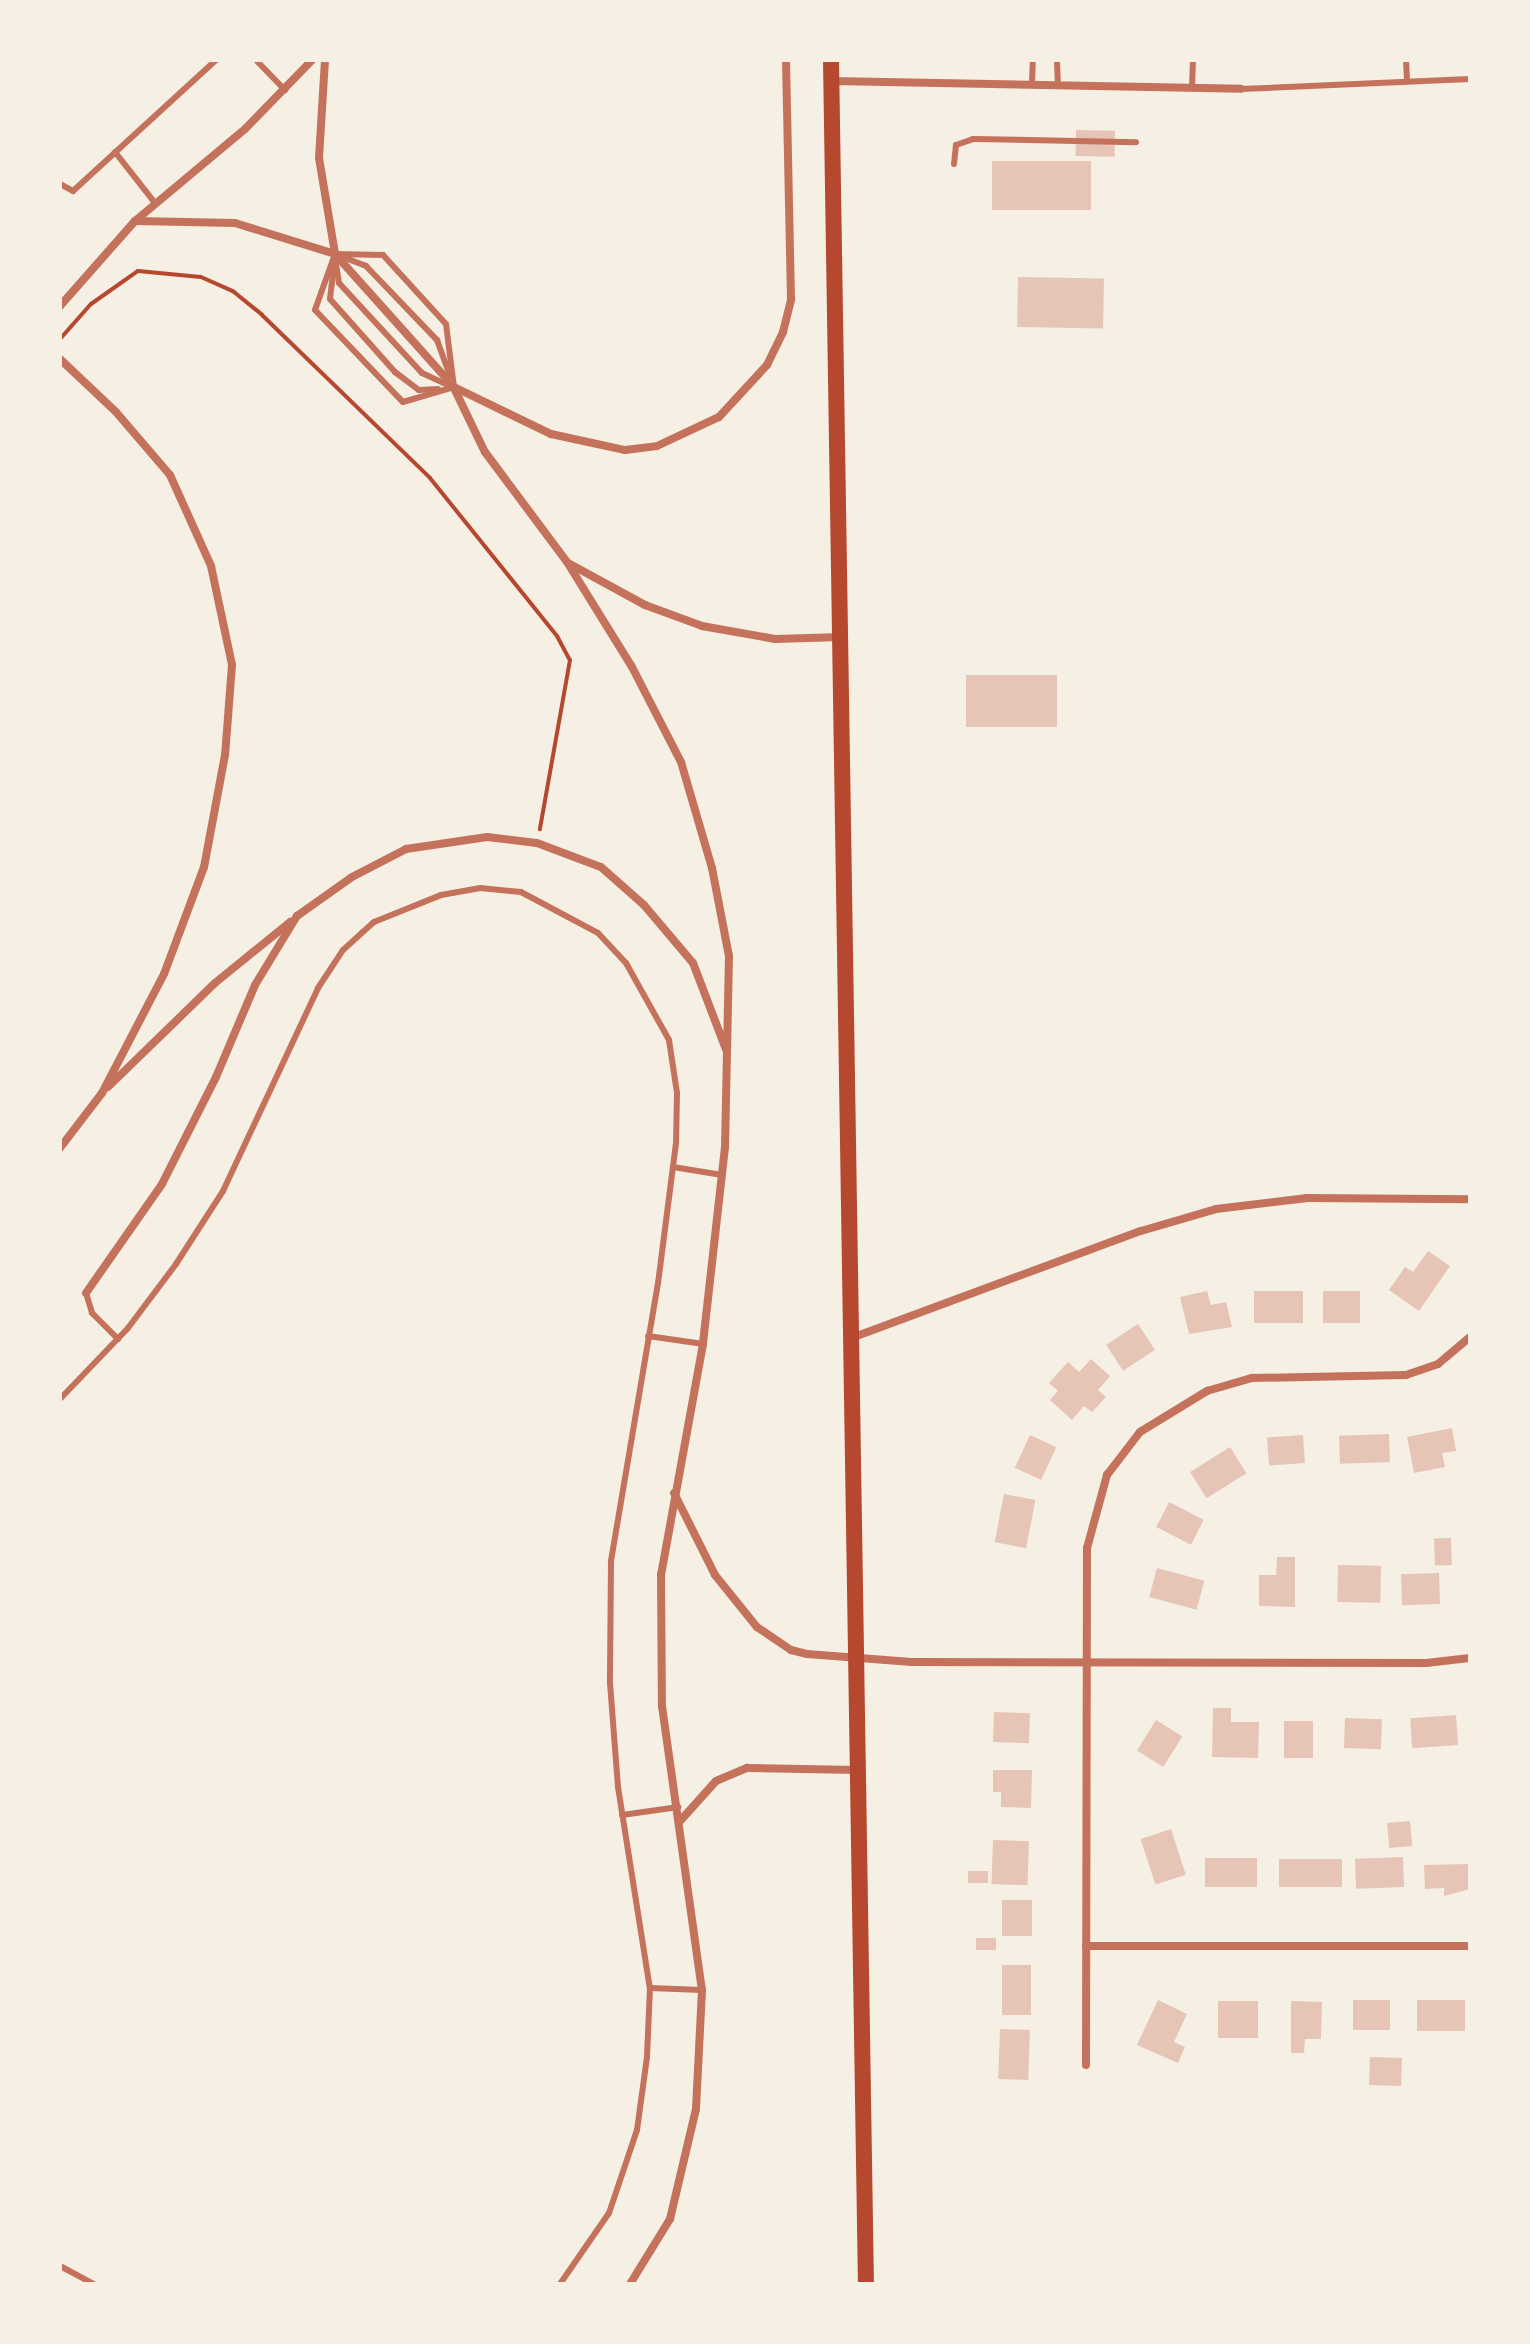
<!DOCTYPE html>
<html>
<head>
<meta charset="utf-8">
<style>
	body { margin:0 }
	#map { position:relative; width:1530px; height:2344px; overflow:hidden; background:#f6efe4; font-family:"DejaVu Sans",sans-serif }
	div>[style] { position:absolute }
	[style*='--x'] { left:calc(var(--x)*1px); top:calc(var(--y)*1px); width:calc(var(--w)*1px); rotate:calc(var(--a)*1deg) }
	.building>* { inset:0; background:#e6c5b7; transform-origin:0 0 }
	.path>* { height:4px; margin:-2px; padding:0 2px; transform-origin:2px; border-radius:2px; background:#b5482f }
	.service>* { height:6px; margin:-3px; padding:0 3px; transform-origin:3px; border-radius:3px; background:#c5725c }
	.minor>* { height:8px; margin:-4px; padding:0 4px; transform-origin:4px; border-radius:4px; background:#c5725c }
	.secondary>* { height:16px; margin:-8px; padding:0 8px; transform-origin:8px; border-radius:8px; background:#b5482f }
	span { translate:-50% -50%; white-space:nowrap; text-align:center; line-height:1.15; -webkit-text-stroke:6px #f6efe4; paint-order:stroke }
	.frame { position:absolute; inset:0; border:62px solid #f6efe4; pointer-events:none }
</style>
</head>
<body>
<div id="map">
	<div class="building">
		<div style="left:1076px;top:130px;width:39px;height:26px;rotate:1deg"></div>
		<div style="left:992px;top:161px;width:99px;height:49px"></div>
		<div style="left:1018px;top:277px;width:86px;height:50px;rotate:1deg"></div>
		<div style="left:966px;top:675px;width:91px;height:52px"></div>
		<div style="clip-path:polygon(1428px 1251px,1450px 1266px,1419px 1311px,1389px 1290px,1405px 1267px,1413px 1272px)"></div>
		<div style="clip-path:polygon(1207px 1291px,1211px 1305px,1226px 1302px,1232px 1327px,1189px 1334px,1180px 1297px)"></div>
		<div style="left:1254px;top:1291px;width:49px;height:32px"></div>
		<div style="left:1360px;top:1291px;width:32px;height:37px;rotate:90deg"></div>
		<div style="left:1138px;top:1324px;width:31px;height:38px;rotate:57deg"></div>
		<div style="clip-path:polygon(1091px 1359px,1110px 1376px,1098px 1390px,1106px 1397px,1092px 1412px,1084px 1406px,1072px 1420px,1050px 1400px,1058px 1391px,1049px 1383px,1068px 1362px,1079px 1372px)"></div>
		<div style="clip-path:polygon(1452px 1428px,1456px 1451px,1442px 1453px,1445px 1467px,1414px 1473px,1407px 1437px)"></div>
		<div style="left:1389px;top:1434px;width:28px;height:50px;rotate:88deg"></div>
		<div style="left:1030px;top:1435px;width:29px;height:36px;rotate:25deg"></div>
		<div style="left:1303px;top:1435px;width:28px;height:36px;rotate:86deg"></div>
		<div style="left:1230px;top:1447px;width:31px;height:47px;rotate:58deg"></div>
		<div style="left:1004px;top:1494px;width:32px;height:49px;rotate:11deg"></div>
		<div style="left:1169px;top:1502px;width:39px;height:28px;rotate:27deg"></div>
		<div style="left:1451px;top:1538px;width:27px;height:17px;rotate:88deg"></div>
		<div style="clip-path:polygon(1277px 1557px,1295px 1557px,1295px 1607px,1259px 1606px,1259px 1575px,1276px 1575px)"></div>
		<div style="left:1338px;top:1565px;width:43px;height:37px;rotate:1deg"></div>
		<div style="left:1157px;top:1568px;width:49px;height:30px;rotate:15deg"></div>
		<div style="left:1439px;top:1573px;width:31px;height:38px;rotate:88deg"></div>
		<div style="clip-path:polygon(1213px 1708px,1231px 1708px,1231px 1722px,1259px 1722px,1258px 1758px,1212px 1757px)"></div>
		<div style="left:994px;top:1712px;width:36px;height:30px;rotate:2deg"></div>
		<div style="left:1456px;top:1715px;width:30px;height:46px;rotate:86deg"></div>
		<div style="left:1345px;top:1718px;width:37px;height:30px;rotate:2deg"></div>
		<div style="left:1156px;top:1720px;width:31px;height:36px;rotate:32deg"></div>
		<div style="left:1284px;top:1721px;width:29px;height:37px"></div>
		<div style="clip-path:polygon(993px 1770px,1032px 1770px,1031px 1808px,1001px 1807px,1001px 1792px,993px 1792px)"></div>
		<div style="left:1410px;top:1821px;width:25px;height:23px;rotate:85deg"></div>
		<div style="left:1171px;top:1829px;width:48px;height:32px;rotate:72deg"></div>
		<div style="left:993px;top:1840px;width:36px;height:44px;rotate:2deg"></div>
		<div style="left:1403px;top:1857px;width:30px;height:48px;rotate:88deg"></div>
		<div style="left:1205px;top:1858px;width:52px;height:29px"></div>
		<div style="left:1279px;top:1859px;width:63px;height:28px"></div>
		<div style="clip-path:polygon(1470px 1864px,1470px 1889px,1444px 1896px,1444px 1888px,1425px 1889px,1424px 1865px)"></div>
		<div style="left:968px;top:1871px;width:20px;height:12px"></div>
		<div style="left:1002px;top:1900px;width:30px;height:36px"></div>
		<div style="left:976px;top:1938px;width:20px;height:12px"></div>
		<div style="left:1002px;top:1965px;width:29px;height:50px"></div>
		<div style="clip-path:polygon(1158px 2000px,1187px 2014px,1174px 2042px,1185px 2047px,1178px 2063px,1137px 2045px)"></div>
		<div style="left:1353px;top:2000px;width:37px;height:30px"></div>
		<div style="left:1417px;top:2000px;width:48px;height:31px"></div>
		<div style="left:1218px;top:2001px;width:40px;height:37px"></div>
		<div style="clip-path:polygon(1291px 2001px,1322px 2002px,1321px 2039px,1305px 2039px,1304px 2053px,1291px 2053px)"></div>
		<div style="left:1000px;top:2029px;width:30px;height:50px;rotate:2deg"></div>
		<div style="left:1370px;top:2057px;width:32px;height:28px;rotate:2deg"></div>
	</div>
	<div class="path">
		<div style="--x:60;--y:339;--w:47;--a:-48.5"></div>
		<div style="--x:91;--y:304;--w:57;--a:-35.1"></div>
		<div style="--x:138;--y:271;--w:63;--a:5.4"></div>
		<div style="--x:201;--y:277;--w:36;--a:24"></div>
		<div style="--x:234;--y:292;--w:36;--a:39"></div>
		<div style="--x:262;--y:315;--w:234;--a:44.1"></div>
		<div style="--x:430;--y:478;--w:203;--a:51.2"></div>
		<div style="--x:557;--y:636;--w:27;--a:62"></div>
		<div style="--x:570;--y:660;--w:172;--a:100.1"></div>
	</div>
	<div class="service">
		<div style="--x:256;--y:60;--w:42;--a:46"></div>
		<div style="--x:1057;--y:60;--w:24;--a:88"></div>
		<div style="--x:1406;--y:60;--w:18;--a:87"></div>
		<div style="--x:1032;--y:84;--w:24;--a:-88"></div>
		<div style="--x:1192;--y:88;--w:28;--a:-88"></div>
		<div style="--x:1241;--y:89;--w:229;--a:-2.5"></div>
		<div style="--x:115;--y:152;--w:65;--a:51.9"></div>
		<div style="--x:954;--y:164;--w:19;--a:-84"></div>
		<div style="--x:956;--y:145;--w:18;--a:-19"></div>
		<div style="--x:973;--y:139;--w:163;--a:1.1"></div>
		<div style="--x:60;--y:184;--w:15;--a:28"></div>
		<div style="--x:73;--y:191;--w:194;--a:-42.5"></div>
		<div style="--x:335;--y:254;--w:59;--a:109.7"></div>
		<div style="--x:315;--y:310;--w:127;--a:46.3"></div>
		<div style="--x:403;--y:402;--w:53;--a:-16.4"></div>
		<div style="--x:335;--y:254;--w:48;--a:1.2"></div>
		<div style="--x:383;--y:255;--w:93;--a:47.6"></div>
		<div style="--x:446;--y:324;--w:64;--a:82.8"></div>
		<div style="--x:340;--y:256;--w:28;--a:21"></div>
		<div style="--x:366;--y:266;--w:103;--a:46.2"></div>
		<div style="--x:437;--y:340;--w:38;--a:70"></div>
		<div style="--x:336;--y:264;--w:19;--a:81"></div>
		<div style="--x:339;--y:283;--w:122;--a:47.3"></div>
		<div style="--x:422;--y:373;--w:31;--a:25"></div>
		<div style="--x:334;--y:266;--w:33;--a:97"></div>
		<div style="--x:330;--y:299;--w:98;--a:48.3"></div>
		<div style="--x:395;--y:372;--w:30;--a:37"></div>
		<div style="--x:419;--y:390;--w:19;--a:-3"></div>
		<div style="--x:673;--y:1167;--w:50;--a:9.3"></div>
		<div style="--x:86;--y:1293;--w:21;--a:73"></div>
		<div style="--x:92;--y:1313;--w:37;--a:45"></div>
		<div style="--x:648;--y:1336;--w:56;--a:8.3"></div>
		<div style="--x:60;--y:1399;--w:98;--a:-46.2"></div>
		<div style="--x:128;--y:1328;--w:80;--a:-53.1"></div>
		<div style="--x:176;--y:1264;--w:87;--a:-57.2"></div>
		<div style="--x:223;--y:1191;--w:224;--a:-64.9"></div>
		<div style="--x:318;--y:988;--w:45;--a:-56.7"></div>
		<div style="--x:343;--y:950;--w:42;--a:-42.1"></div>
		<div style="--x:374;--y:922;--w:72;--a:-21.9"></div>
		<div style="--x:441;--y:895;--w:40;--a:-10"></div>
		<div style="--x:480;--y:888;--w:41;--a:5.6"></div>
		<div style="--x:521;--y:892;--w:87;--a:28"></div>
		<div style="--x:598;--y:933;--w:41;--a:47"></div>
		<div style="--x:626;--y:963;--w:88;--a:60.8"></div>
		<div style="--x:669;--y:1040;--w:54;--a:81.4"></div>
		<div style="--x:677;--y:1093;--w:50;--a:91.1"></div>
		<div style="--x:676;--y:1143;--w:141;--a:97.3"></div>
		<div style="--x:658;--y:1283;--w:283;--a:99.6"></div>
		<div style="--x:611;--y:1562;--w:121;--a:90.5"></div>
		<div style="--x:610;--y:1683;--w:104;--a:85.6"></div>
		<div style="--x:618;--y:1787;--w:204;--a:81"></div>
		<div style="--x:650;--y:1988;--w:69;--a:92.5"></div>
		<div style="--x:647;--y:2057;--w:74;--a:97.8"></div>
		<div style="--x:637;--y:2130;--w:88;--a:108.6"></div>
		<div style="--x:609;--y:2213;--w:86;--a:124.6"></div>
		<div style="--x:622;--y:1815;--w:57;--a:-8.1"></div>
		<div style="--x:650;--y:1988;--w:52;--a:2.2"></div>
		<div style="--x:60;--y:2266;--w:38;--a:28"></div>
	</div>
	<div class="minor">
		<div style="--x:325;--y:60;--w:98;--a:93.5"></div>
		<div style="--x:319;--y:158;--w:97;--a:80.5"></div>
		<div style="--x:335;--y:254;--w:178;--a:48.2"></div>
		<div style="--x:454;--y:387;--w:108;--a:25.9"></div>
		<div style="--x:551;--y:434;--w:76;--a:12.2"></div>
		<div style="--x:625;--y:450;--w:32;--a:-7"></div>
		<div style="--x:657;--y:446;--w:68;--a:-25.1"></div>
		<div style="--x:719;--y:417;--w:71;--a:-47.3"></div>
		<div style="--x:767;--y:365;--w:37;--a:-64"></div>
		<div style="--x:783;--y:332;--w:34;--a:-76"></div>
		<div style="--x:791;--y:299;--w:239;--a:-91.2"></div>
		<div style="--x:832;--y:81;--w:409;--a:1.1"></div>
		<div style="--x:135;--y:221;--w:100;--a:1.1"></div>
		<div style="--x:235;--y:223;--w:105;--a:17.2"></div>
		<div style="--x:60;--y:306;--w:113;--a:-48.6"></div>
		<div style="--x:135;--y:221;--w:143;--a:-39.9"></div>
		<div style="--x:245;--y:129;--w:96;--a:-45.8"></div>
		<div style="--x:60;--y:359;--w:77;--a:43.4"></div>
		<div style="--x:116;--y:412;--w:83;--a:49.4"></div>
		<div style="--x:170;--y:475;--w:100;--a:65.7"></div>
		<div style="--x:211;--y:566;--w:101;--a:78"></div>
		<div style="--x:232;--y:665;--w:90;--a:94.4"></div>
		<div style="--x:225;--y:755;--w:114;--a:100.6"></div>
		<div style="--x:204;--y:867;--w:114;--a:110.5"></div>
		<div style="--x:164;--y:974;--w:134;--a:117.5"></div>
		<div style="--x:102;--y:1093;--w:69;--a:127.4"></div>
		<div style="--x:454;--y:388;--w:71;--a:64.2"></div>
		<div style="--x:485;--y:452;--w:137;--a:53.3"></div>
		<div style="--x:567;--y:562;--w:123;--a:58.2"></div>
		<div style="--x:632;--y:667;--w:107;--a:62.7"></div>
		<div style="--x:681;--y:762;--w:110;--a:73.7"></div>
		<div style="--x:712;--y:868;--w:90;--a:79.1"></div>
		<div style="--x:729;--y:956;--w:92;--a:91.2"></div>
		<div style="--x:568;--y:563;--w:88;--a:28.6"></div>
		<div style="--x:645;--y:605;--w:61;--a:20.2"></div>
		<div style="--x:702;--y:626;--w:74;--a:10.1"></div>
		<div style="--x:775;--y:639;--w:67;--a:-1.7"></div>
		<div style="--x:108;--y:1087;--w:149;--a:-44.2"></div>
		<div style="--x:215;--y:983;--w:97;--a:-39.1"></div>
		<div style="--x:86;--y:1293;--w:133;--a:-55.1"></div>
		<div style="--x:162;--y:1184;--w:120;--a:-63.2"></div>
		<div style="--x:216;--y:1077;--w:100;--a:-67"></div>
		<div style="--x:255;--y:985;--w:81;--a:-58.7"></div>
		<div style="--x:297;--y:916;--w:67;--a:-35.3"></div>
		<div style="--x:352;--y:877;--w:61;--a:-27.4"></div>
		<div style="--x:406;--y:849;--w:82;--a:-8.4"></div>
		<div style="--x:487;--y:837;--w:50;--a:6.8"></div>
		<div style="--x:537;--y:843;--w:68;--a:20.6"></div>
		<div style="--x:601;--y:867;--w:57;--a:41.5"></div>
		<div style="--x:644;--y:905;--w:76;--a:49.8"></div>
		<div style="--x:693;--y:963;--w:95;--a:69.1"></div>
		<div style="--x:727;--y:1052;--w:95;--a:91.2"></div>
		<div style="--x:725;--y:1147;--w:198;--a:96.4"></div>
		<div style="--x:703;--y:1344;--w:234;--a:100.3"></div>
		<div style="--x:661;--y:1574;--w:132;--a:89.6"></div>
		<div style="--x:662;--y:1706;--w:287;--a:82"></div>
		<div style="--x:702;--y:1990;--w:119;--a:92.9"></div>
		<div style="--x:696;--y:2109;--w:113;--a:103.3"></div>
		<div style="--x:670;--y:2219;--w:76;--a:121.6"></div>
		<div style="--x:854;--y:1337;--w:306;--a:-20.3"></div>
		<div style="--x:1141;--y:1231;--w:78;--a:-16.3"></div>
		<div style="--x:1216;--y:1209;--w:92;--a:-6.9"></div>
		<div style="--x:1307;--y:1198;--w:163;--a:0.4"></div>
		<div style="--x:674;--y:1493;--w:92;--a:63.4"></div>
		<div style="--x:715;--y:1575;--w:67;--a:51.1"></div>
		<div style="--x:757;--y:1627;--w:41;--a:34.1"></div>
		<div style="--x:791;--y:1650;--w:16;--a:14"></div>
		<div style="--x:807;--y:1654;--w:105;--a:4.4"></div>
		<div style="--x:912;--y:1662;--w:514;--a:0.11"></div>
		<div style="--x:1426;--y:1663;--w:44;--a:-6.5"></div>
		<div style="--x:681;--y:1820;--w:52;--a:-48.1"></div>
		<div style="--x:716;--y:1781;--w:34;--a:-23"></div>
		<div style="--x:747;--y:1768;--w:110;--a:1"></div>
		<div style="--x:1086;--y:1946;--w:384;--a:0"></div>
		<div style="--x:1086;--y:2065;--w:517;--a:-89.89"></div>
		<div style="--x:1087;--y:1548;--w:76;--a:-74.7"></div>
		<div style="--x:1107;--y:1475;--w:54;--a:-52.5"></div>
		<div style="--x:1140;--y:1432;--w:79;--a:-31.5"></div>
		<div style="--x:1207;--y:1391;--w:47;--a:-16.1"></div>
		<div style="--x:1252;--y:1378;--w:154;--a:-1.1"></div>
		<div style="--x:1406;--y:1375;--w:34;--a:-19"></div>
		<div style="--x:1438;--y:1364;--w:42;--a:-40.2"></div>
	</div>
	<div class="secondary">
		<div style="--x:831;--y:60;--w:2224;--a:89.1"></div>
	</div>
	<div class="frame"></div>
</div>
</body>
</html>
